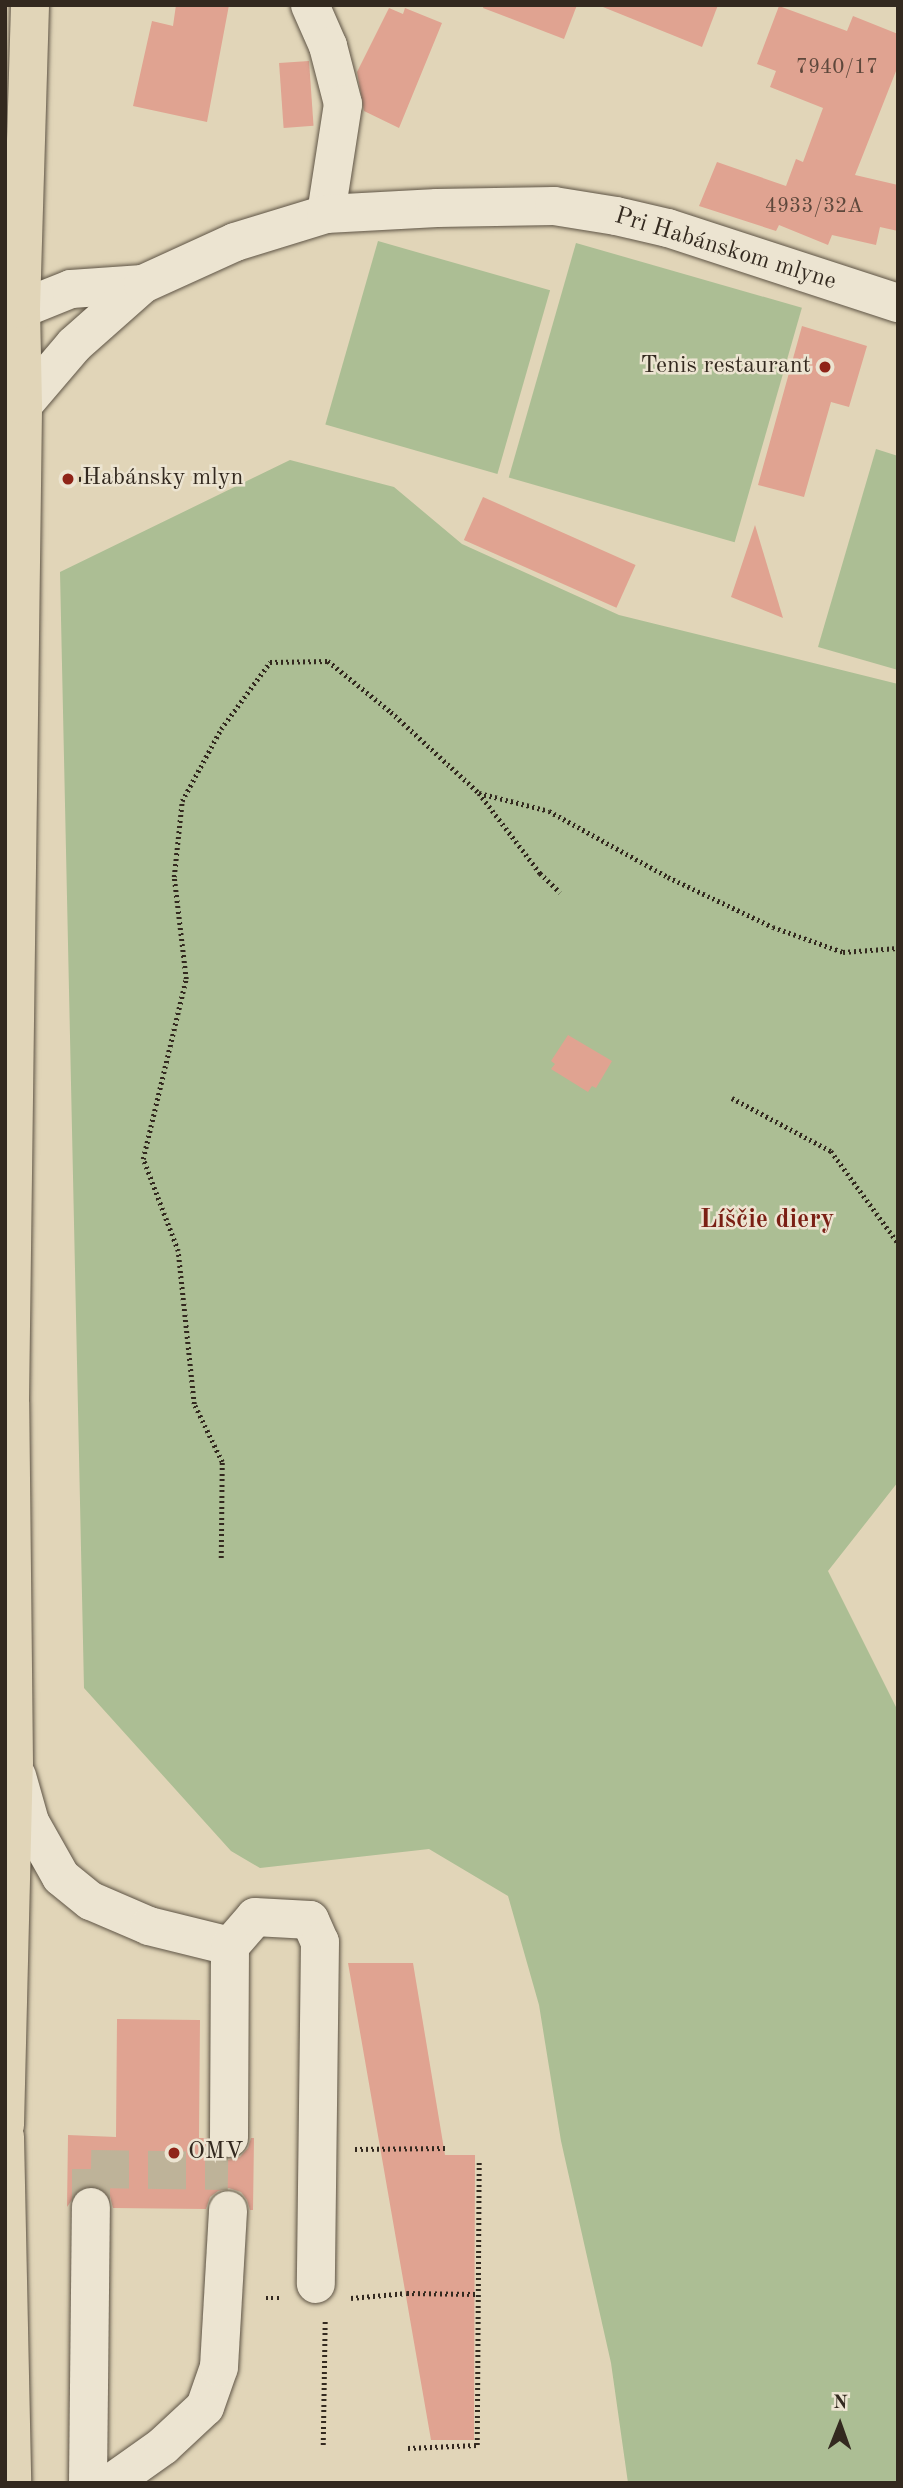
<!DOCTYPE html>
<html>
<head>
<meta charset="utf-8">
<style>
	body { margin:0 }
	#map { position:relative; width:903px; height:2488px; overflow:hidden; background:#e1d5b8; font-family:"Old Standard TT",serif }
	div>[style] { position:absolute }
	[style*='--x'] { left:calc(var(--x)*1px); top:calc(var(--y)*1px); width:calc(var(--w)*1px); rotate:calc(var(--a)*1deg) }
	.green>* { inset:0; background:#acbe94; transform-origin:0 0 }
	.building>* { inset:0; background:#e0a391; transform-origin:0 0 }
	.minor-tunnel>* { height:38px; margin-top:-19px; transform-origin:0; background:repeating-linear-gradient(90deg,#beb399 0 38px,transparent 0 57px) }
	.path>* { height:4.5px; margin-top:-2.25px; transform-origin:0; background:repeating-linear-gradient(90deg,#33291f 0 2px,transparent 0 5.5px) }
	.roads { filter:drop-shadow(0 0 2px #5e5445) drop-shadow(0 0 2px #5e5445) }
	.minor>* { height:38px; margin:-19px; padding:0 19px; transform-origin:19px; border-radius:19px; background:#ece4d1 }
	.major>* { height:38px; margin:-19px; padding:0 19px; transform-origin:19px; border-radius:19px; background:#e1d5b8 }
	.dots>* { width:19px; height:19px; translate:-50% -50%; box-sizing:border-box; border:4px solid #ece4d1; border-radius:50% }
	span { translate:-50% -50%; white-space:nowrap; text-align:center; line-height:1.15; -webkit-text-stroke:5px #ece4d1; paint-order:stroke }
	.number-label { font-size:21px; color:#5e483c }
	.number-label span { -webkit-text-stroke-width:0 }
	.street-label { font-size:24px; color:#33291f }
	.poi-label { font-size:24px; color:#33291f }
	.right { translate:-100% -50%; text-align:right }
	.left { translate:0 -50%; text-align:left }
	.neighbourhood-label { font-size:26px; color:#7a1f14; font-weight:700 }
	.frame { position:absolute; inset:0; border:7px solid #33291f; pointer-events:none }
	.north { position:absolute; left:805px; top:2390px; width:70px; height:70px; -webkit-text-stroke:5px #ece4d1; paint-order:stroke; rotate:1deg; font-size:19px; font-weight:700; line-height:28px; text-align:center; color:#33291f }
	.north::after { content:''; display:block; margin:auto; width:24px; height:32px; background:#33291f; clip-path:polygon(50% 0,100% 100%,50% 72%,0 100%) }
</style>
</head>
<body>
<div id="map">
	<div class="green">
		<div style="left:378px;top:241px;width:179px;height:191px;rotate:16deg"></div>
		<div style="left:576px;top:243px;width:235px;height:244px;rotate:16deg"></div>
		<div style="clip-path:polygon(876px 449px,898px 456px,898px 670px,818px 647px)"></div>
		<div style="clip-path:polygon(290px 460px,394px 487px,462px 544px,619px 615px,898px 684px,898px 1482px,828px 1571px,898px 1711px,898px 2483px,628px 2483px,611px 2363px,561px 2141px,539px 2005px,508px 1896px,429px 1849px,260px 1868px,231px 1851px,84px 1688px,60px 572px)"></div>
	</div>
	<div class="building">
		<div style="clip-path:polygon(176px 5px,229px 5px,207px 122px,133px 106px,152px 21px,173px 26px)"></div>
		<div style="clip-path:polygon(484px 5px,577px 5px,564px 39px,483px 8px)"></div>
		<div style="clip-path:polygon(598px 5px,718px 5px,702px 47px)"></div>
		<div style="clip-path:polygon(779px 6px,847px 31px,853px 16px,898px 34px,898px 66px,855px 175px,898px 185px,898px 231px,880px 227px,876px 245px,832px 235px,828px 245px,779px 225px,776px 231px,699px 206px,717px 162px,786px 186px,796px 159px,803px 162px,823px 108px,770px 87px,776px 71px,757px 64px)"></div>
		<div style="clip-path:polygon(389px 8px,403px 14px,405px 8px,442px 23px,399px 128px,364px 111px,357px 72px)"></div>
		<div style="left:309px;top:61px;width:65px;height:30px;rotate:86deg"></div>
		<div style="clip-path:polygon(802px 326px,867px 346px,849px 407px,831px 402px,804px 497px,758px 485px)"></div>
		<div style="left:483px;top:497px;width:167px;height:47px;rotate:24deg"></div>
		<div style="clip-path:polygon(755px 525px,783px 618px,731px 597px)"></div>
		<div style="clip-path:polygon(568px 1035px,612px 1061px,596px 1088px,592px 1086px,588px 1092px,551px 1069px,555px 1064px,551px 1061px)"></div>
		<div style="clip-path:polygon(348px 1963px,413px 1963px,445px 2155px,475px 2155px,474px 2440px,431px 2440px)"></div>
		<div style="clip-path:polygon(117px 2019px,200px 2020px,199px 2138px,207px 2138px,210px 2149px,217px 2156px,228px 2160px,240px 2157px,248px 2148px,251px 2138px,254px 2138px,253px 2210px,250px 2210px,247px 2200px,241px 2192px,229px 2188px,218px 2191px,210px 2197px,206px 2209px,113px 2208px,110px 2196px,102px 2188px,92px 2185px,80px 2188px,67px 2207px,68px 2135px,116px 2137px)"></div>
	</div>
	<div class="minor-tunnel">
		<div style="--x:91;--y:2207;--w:38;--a:-90"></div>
		<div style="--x:91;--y:2169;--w:137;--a:0.8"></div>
	</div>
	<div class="path">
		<div style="--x:68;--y:479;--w:88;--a:-0.7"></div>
		<div style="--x:479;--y:793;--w:72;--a:14.4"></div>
		<div style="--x:549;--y:811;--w:136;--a:29"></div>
		<div style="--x:668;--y:877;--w:116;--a:25.5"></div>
		<div style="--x:773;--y:927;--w:74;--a:19.7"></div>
		<div style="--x:843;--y:952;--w:55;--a:-4.2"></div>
		<div style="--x:732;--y:1098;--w:112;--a:28.2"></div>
		<div style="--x:831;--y:1151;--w:114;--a:53.9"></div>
		<div style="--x:221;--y:1558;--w:96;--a:-89.4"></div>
		<div style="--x:222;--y:1462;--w:64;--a:-115.8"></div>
		<div style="--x:194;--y:1404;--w:154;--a:-96"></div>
		<div style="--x:178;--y:1251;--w:98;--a:-110.8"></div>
		<div style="--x:143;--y:1159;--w:185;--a:-76.6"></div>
		<div style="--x:186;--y:979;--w:103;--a:-96.7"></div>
		<div style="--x:174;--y:877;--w:76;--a:-84"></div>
		<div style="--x:182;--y:801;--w:82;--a:-61.6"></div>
		<div style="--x:221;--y:729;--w:83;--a:-53.8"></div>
		<div style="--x:270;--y:662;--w:58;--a:-1"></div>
		<div style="--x:328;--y:661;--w:81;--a:39"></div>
		<div style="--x:391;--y:712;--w:120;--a:42.6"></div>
		<div style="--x:479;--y:793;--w:101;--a:52.7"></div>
		<div style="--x:540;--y:873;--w:28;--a:44"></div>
		<div style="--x:355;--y:2149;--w:91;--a:-0.6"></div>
		<div style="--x:266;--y:2298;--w:16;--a:0"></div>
		<div style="--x:351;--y:2298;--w:56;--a:-5.1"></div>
		<div style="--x:407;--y:2293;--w:69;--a:0.8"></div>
		<div style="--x:323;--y:2445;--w:125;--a:-89.1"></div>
		<div style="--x:408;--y:2448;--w:69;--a:-2.5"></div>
		<div style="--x:477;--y:2445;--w:283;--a:-89.6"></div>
	</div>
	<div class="roads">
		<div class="minor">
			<div style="--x:310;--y:5;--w:45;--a:66.3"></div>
			<div style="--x:328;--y:46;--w:60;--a:75.5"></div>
			<div style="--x:343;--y:104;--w:111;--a:98.8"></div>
			<div style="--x:21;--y:309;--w:54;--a:-21.8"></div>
			<div style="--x:71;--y:289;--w:72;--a:-4"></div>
			<div style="--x:23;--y:405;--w:79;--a:-49.6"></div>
			<div style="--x:74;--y:345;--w:92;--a:-41.5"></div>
			<div style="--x:143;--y:284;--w:101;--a:-24.5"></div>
			<div style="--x:235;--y:242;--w:95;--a:-17.1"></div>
			<div style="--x:326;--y:214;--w:111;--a:-3.1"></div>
			<div style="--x:437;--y:208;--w:117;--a:-1"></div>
			<div style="--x:554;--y:206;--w:63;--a:9.2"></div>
			<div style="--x:616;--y:216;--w:53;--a:13"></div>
			<div style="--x:668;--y:228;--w:242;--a:18.1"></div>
			<div style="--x:17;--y:1776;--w:48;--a:74.2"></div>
			<div style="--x:30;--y:1822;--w:63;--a:60.6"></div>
			<div style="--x:61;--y:1877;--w:38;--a:39"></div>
			<div style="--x:91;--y:1901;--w:63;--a:23.3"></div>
			<div style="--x:149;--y:1926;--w:83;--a:13.9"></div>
			<div style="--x:230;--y:1946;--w:192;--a:90.3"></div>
			<div style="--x:230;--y:1946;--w:38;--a:-49"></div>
			<div style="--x:255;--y:1917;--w:55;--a:3.1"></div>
			<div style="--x:310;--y:1920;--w:24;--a:66"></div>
			<div style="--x:320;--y:1942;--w:342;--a:90.7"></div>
			<div style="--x:88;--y:2483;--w:276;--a:-89.4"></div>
			<div style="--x:111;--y:2483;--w:64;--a:-35.4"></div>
			<div style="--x:163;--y:2446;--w:57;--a:-42.9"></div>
			<div style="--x:205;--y:2407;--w:42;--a:-70.7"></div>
			<div style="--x:219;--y:2367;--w:157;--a:-86.7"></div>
		</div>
		<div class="major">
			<div style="--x:5;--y:2125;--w:361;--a:-88.6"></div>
			<div style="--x:14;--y:1764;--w:361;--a:-90.6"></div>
			<div style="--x:10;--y:1403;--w:998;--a:-89.25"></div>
			<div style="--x:23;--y:405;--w:96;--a:-91.2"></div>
			<div style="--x:21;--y:309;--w:304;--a:-88.3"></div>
			<div style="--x:5;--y:2137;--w:346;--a:88.8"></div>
		</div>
	</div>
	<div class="dots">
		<div style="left:825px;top:367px;background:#8f2418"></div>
		<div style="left:68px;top:479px;background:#8f2418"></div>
		<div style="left:174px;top:2153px;background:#8f2418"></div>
	</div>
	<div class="number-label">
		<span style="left:837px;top:68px">7940/17</span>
		<span style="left:814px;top:207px">4933/32A</span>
	</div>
	<div class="street-label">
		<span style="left:725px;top:250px;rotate:17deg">Pri Habánskom mlyne</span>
	</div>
	<div class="poi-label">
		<span class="right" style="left:811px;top:367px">Tenis restaurant</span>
		<span class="left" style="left:82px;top:479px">Habánsky mlyn</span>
		<span class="left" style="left:188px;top:2153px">OMV</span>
	</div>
	<div class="neighbourhood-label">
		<span style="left:767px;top:1221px">Líščie diery</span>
	</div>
	<div class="frame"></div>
	<div class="north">N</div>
</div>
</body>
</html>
